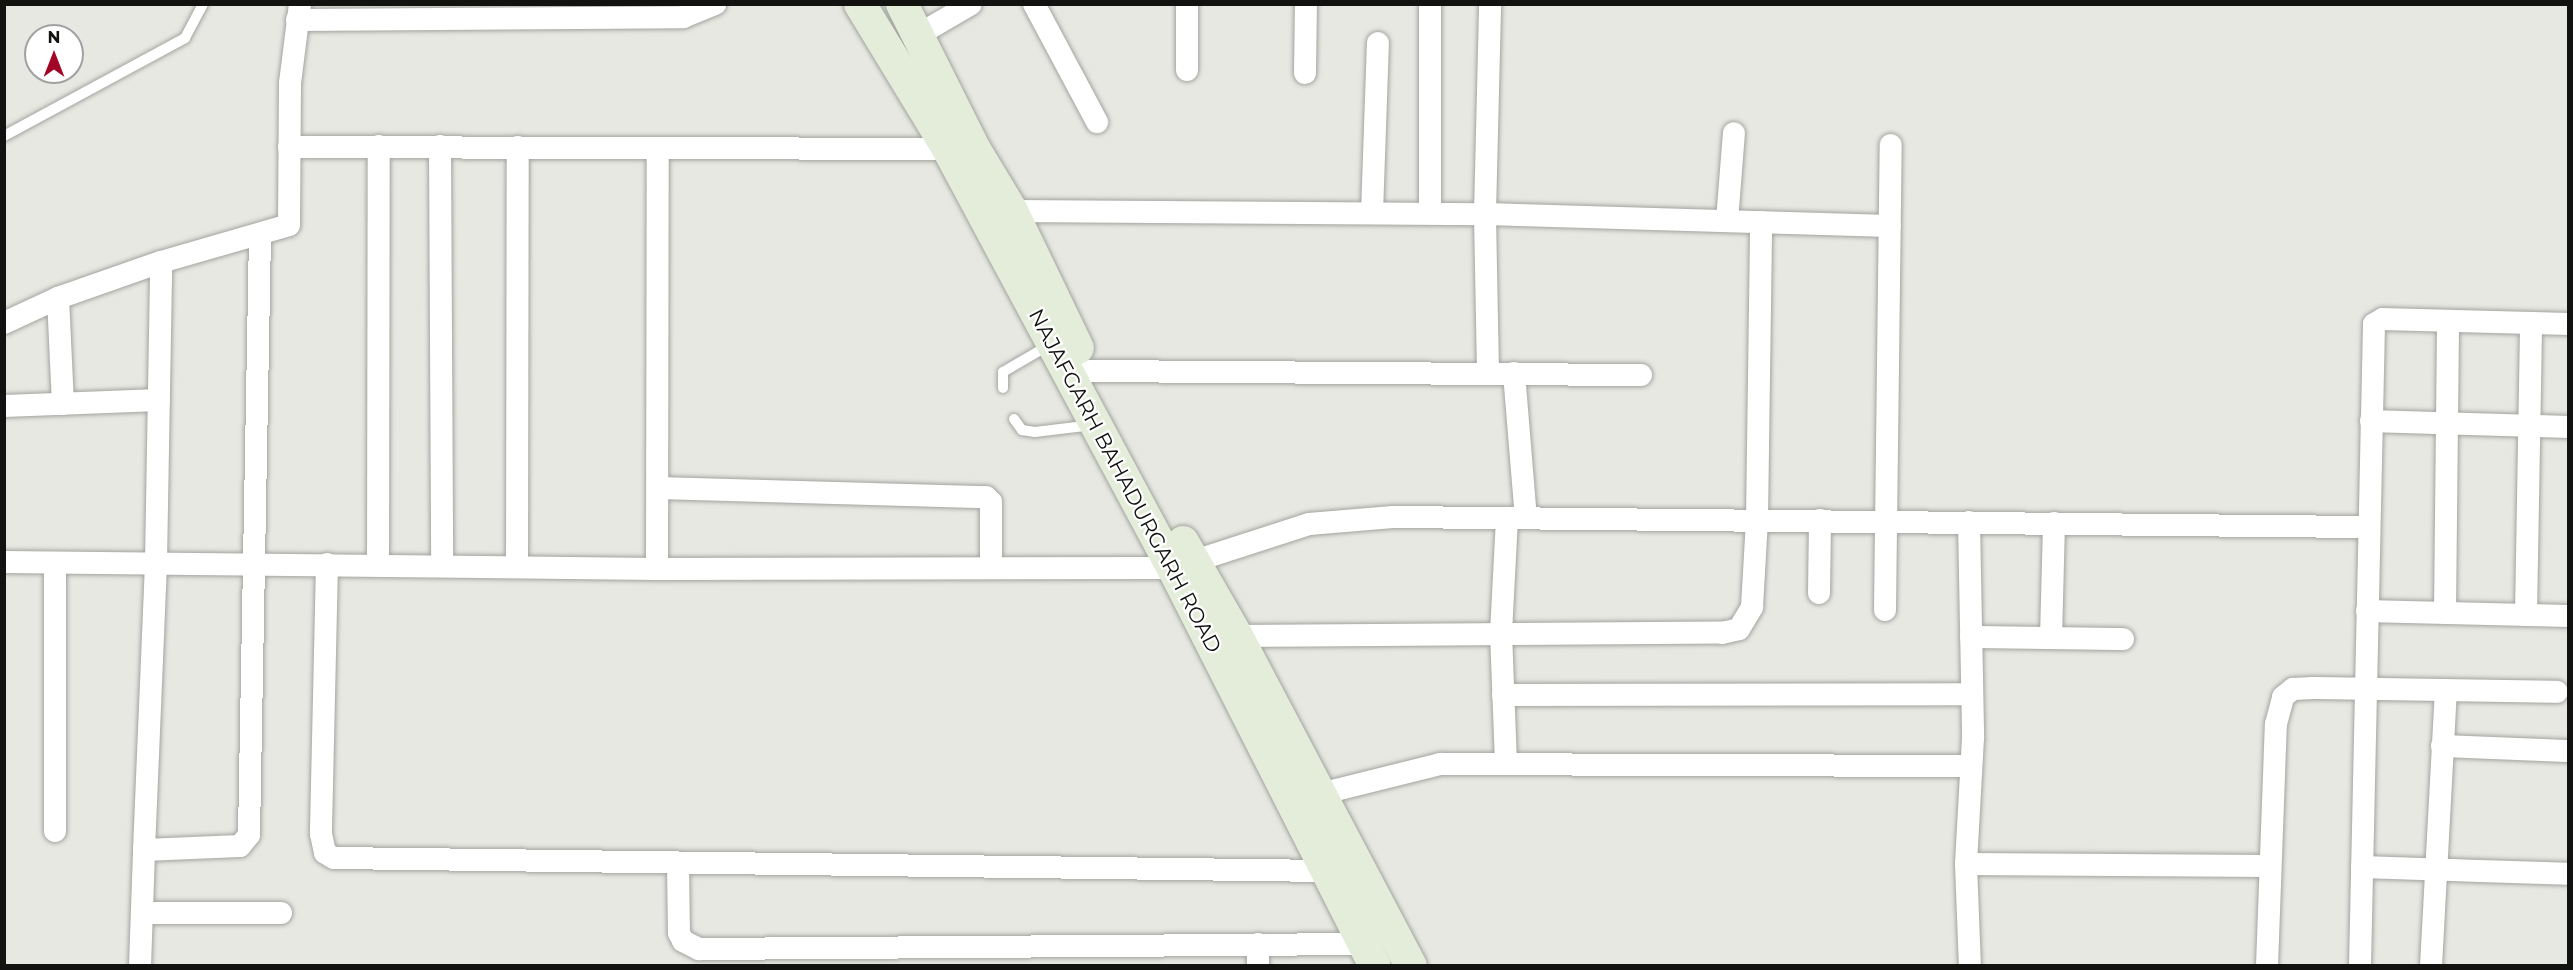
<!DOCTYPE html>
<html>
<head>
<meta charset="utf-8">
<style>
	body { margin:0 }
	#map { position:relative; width:2573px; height:970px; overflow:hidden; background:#e7e8e2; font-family:Montserrat,sans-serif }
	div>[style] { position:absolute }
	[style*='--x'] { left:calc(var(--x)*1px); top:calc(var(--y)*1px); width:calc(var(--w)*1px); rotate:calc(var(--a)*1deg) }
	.roads { filter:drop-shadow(0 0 2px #a3a49f) drop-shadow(0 0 2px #a3a49f) }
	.lane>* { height:10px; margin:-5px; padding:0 5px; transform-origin:5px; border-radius:5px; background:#fff }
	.street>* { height:22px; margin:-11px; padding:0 11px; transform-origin:11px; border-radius:11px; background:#fff }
	.secondary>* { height:32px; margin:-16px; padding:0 16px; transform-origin:16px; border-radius:16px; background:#e3edda }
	span { translate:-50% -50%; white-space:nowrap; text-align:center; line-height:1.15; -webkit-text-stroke:4.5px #fff; paint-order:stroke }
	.street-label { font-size:21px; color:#121311 }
	.frame { position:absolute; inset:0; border:6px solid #121311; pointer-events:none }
	.north { position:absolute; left:24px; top:24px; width:60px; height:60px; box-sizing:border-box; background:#fff; border:2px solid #a0a1a0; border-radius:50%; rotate:0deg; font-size:16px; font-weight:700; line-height:24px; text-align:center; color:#121311 }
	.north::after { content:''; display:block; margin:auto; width:21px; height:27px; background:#a30526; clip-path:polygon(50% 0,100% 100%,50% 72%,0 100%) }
</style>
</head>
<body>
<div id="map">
	<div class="roads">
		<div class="lane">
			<div style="--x:4;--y:136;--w:206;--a:-28.4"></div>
			<div style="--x:185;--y:38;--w:38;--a:-62"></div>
			<div style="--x:1003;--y:388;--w:16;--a:-90"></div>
			<div style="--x:1003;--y:372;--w:56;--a:-30.3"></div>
			<div style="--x:1014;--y:419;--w:14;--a:54"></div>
			<div style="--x:1022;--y:430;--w:13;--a:9"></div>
			<div style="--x:1035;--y:432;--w:58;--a:-6.9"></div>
		</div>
		<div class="street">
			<div style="--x:1034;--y:4;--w:134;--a:61.9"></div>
			<div style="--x:1430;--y:4;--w:209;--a:90"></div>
			<div style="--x:297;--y:20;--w:386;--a:-0.4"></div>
			<div style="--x:683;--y:17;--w:35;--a:-22"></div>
			<div style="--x:918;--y:35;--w:61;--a:-30.3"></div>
			<div style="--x:1187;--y:70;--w:66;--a:-90"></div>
			<div style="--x:1305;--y:73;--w:69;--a:-89.2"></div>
			<div style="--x:440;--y:146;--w:419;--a:89.7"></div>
			<div style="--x:289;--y:147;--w:659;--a:0.17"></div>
			<div style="--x:1012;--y:211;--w:473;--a:0.4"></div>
			<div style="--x:1485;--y:214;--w:405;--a:1.7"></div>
			<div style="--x:1372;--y:213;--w:170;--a:-88"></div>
			<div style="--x:1727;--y:221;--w:88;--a:-85.5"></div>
			<div style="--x:58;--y:298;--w:106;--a:87.3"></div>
			<div style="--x:4;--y:323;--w:60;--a:-24.8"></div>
			<div style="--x:58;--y:298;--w:109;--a:-19.3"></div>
			<div style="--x:161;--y:262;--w:133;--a:-16.1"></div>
			<div style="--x:289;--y:225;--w:142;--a:-89.6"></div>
			<div style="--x:290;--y:83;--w:80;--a:-82.8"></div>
			<div style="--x:1089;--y:371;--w:552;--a:0.42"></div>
			<div style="--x:1488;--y:372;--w:158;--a:-91.1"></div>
			<div style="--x:1485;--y:214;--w:210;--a:-88.6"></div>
			<div style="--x:1514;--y:373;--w:145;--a:85.3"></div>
			<div style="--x:4;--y:406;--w:155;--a:-2.2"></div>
			<div style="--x:2371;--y:421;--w:197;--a:1.7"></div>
			<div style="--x:658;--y:488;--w:328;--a:1.6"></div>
			<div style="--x:986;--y:497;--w:7;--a:45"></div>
			<div style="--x:991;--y:502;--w:65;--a:90"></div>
			<div style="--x:1969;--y:522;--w:216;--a:88.9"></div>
			<div style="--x:1973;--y:738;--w:126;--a:93.2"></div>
			<div style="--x:1966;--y:864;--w:102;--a:87.8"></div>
			<div style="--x:4;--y:562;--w:653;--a:0.61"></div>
			<div style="--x:657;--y:569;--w:516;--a:-0.11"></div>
			<div style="--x:1173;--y:568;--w:143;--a:-17.9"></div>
			<div style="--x:1309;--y:524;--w:84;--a:-4.8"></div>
			<div style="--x:1393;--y:517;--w:976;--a:0.59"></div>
			<div style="--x:55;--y:563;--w:268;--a:90"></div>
			<div style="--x:327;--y:564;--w:270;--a:91.3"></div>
			<div style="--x:321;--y:834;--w:19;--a:78"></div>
			<div style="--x:325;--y:853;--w:10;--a:29"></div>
			<div style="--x:334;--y:858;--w:995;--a:0.75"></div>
			<div style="--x:378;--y:564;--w:418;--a:-89.9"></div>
			<div style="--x:517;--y:565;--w:418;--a:-89.9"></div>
			<div style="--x:657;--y:569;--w:421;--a:-89.9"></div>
			<div style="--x:1819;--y:593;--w:73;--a:-89.2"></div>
			<div style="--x:1885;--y:610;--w:465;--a:-89.3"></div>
			<div style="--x:2367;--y:611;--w:201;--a:1.4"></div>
			<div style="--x:2445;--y:613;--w:292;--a:-89.4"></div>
			<div style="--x:2526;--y:615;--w:292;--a:-89"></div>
			<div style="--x:1237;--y:636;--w:485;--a:-0.4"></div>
			<div style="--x:1722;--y:633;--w:17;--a:-13"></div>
			<div style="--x:1739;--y:629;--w:26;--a:-59"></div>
			<div style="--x:1752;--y:607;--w:87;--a:-86.7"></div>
			<div style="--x:1757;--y:520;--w:298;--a:-89.2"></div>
			<div style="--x:1971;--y:637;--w:152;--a:0.8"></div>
			<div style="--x:2051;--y:638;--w:115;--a:-88.5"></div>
			<div style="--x:1503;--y:695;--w:469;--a:-0.1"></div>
			<div style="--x:2442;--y:746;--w:126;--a:2.3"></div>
			<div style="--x:1506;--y:763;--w:130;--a:-92.2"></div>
			<div style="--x:1501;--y:633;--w:115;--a:-87"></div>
			<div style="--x:1320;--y:794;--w:124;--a:-14"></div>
			<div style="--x:1440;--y:764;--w:531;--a:0.22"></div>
			<div style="--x:144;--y:850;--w:287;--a:-87.6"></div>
			<div style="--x:156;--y:563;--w:301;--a:-89"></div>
			<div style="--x:678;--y:864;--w:69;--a:89.2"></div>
			<div style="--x:679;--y:933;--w:9;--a:63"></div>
			<div style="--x:683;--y:941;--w:18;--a:27"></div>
			<div style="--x:699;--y:949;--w:664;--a:-0.43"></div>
			<div style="--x:1966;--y:864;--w:304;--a:0.4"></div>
			<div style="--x:2362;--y:867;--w:206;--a:1.9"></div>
			<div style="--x:142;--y:913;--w:139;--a:0"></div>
			<div style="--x:1258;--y:944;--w:22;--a:90"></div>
			<div style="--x:140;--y:966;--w:116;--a:-88"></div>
			<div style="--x:144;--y:850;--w:96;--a:-2.4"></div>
			<div style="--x:240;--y:846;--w:14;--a:-51"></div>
			<div style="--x:249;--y:835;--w:599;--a:-88.95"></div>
			<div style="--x:2267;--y:966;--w:242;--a:-87.9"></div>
			<div style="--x:2276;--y:724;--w:28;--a:-75"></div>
			<div style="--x:2283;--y:697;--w:13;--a:-39"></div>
			<div style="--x:2293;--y:689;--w:20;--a:-3"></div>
			<div style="--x:2313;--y:688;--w:244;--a:0.9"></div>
			<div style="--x:2360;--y:966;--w:642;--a:-88.75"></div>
			<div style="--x:2374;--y:324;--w:10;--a:-29"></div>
			<div style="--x:2383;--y:319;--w:185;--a:1.5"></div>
			<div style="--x:2431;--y:966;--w:276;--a:-86.9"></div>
		</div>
		<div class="secondary">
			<div style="--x:860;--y:4;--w:170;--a:58.7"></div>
			<div style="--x:948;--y:149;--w:476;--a:61.8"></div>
			<div style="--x:1173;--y:568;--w:446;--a:63.1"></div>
			<div style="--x:902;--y:4;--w:161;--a:63.4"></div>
			<div style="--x:974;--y:148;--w:74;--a:58.9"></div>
			<div style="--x:1012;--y:211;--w:152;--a:64.3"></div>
			<div style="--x:1183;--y:542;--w:108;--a:60.1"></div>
			<div style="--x:1237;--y:636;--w:373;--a:62.2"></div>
		</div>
	</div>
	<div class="street-label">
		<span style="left:1125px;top:481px;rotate:62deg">NAJAFGARH BAHADURGARH ROAD</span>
	</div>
	<div class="frame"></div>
	<div class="north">N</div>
</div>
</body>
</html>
